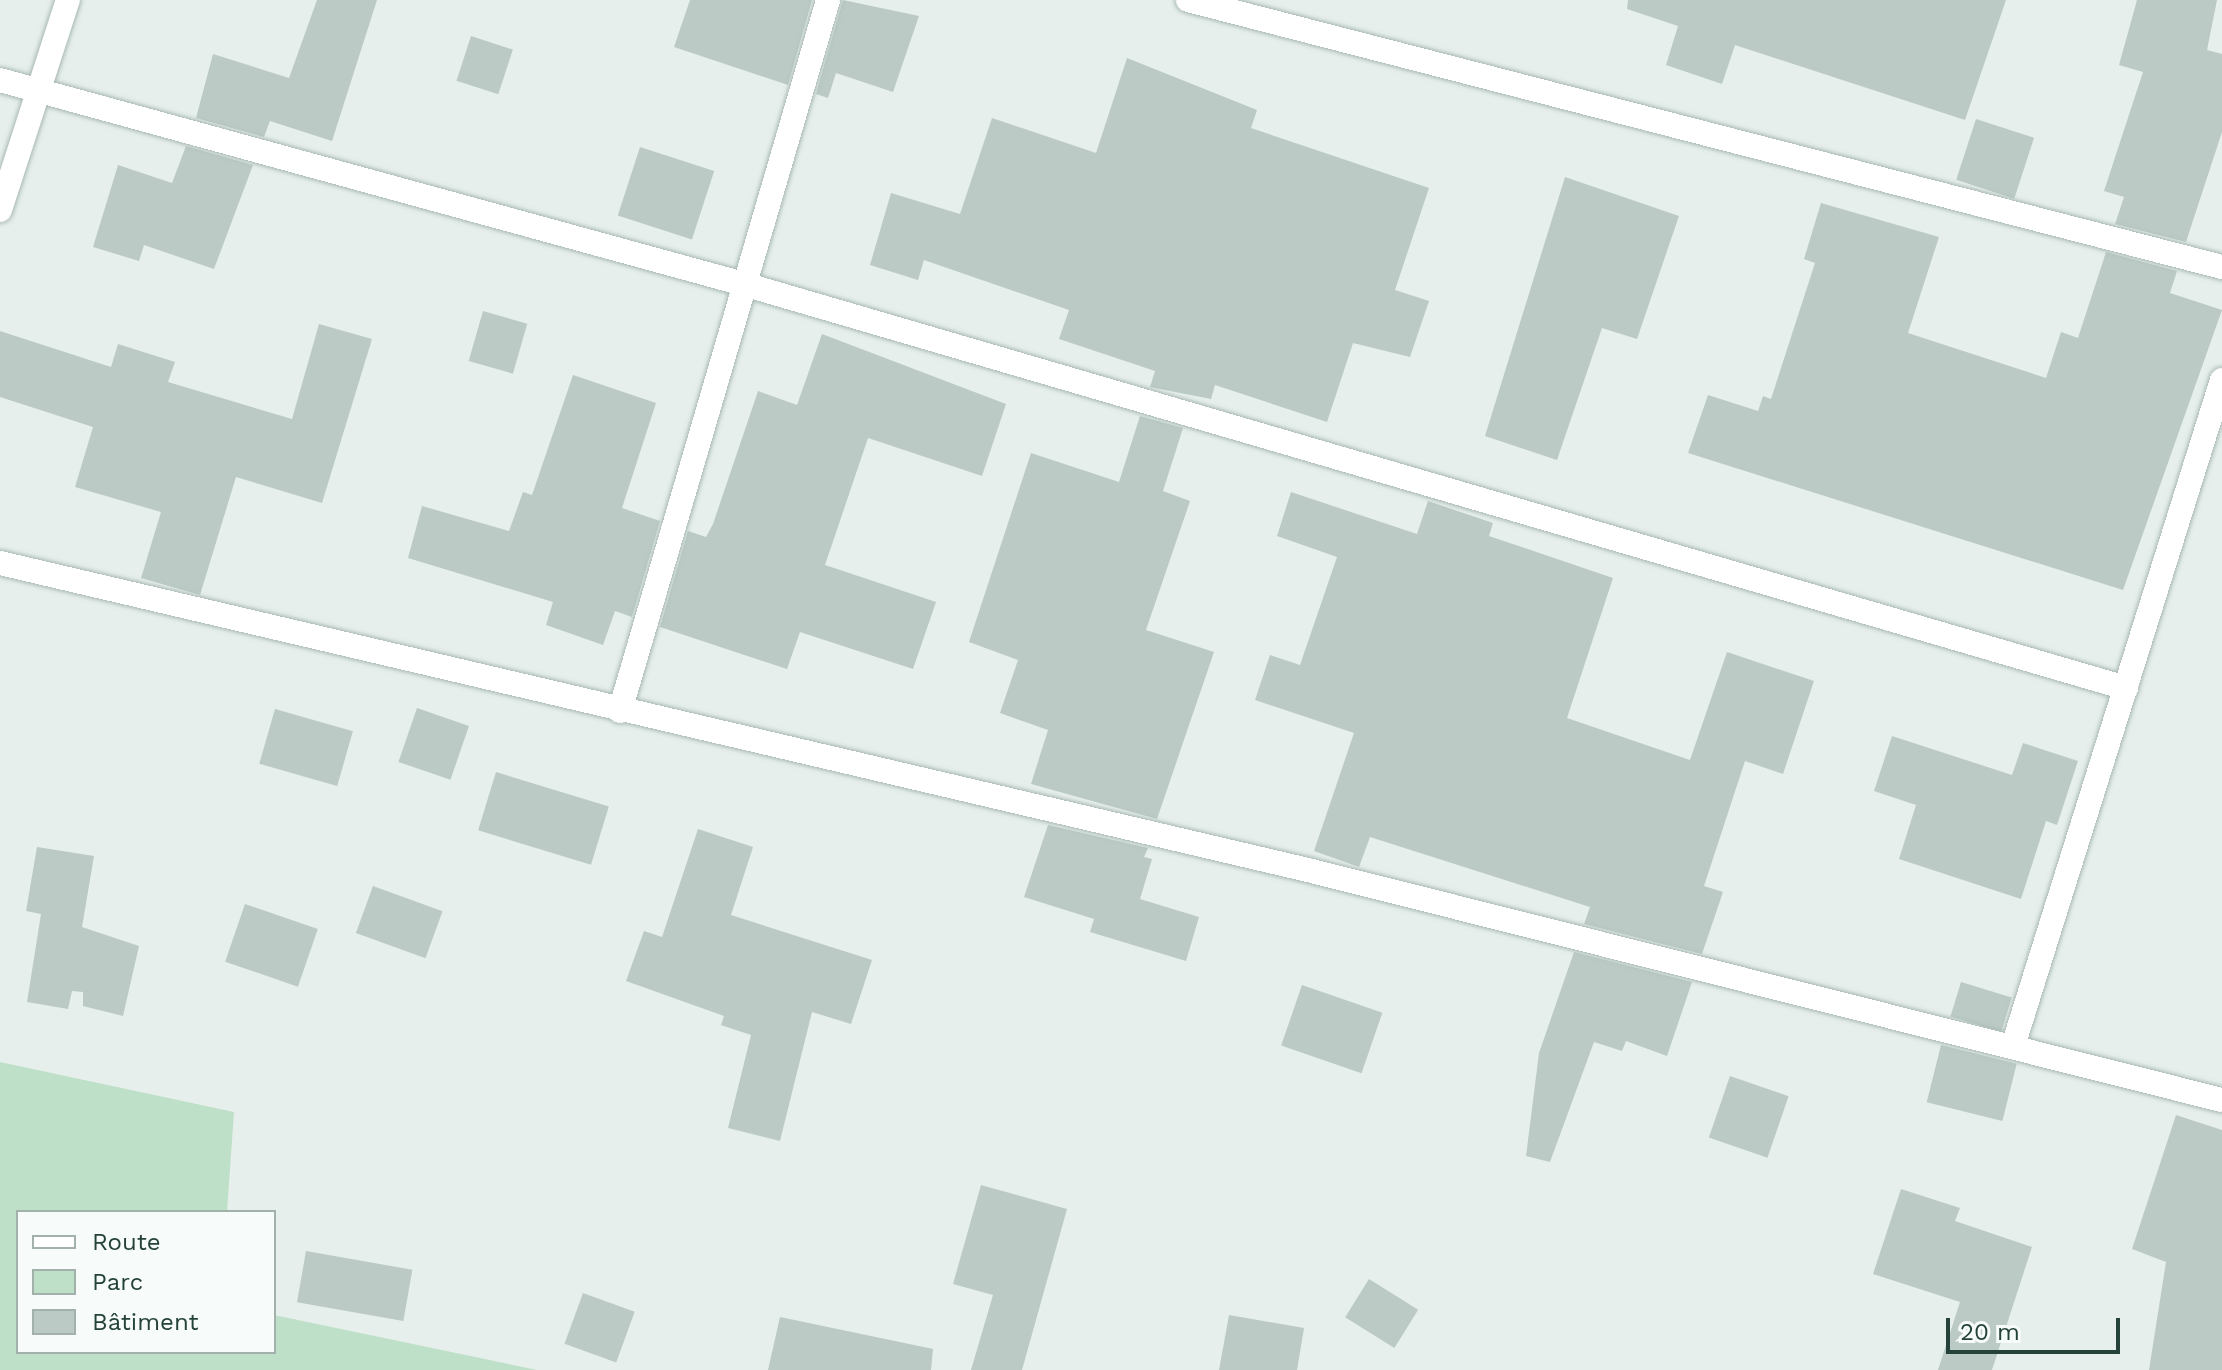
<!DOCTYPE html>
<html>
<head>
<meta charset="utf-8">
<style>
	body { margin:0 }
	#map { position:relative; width:2222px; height:1370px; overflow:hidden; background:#e6efeb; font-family:"Work Sans",sans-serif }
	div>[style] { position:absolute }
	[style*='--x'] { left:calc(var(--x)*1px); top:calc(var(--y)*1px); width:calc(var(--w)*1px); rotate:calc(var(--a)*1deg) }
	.green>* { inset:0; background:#bfe0c8 }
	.building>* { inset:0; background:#bbcac4; transform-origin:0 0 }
	.roads { filter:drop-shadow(0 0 2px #a8b8b2) drop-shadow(0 0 2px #a8b8b2) }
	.minor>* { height:24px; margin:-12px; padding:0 12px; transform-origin:12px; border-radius:12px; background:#fff }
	span { translate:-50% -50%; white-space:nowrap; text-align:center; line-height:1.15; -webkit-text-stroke:6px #f7fbf9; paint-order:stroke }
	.legend { position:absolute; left:16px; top:1210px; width:260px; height:144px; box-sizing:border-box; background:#f7fbf9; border:2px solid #a3b1ad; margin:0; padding:10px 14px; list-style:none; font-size:24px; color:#24423a }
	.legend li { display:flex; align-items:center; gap:16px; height:40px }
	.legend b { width:40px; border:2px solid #a3b1ad }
	.scale { position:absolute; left:1946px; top:1318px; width:174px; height:36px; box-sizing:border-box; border:4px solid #24423a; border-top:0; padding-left:10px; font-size:24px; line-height:28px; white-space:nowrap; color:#24423a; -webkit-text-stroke:6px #f7fbf9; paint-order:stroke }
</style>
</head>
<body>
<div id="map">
	<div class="green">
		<div style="clip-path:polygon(0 1062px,234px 1112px,227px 1212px,18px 1212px,18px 1352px,274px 1352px,274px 1315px,537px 1370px,0 1370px)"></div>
	</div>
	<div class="building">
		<div style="clip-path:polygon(317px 0,377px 0,332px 141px,270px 121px,264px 137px,196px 118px,213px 54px,289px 78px)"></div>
		<div style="clip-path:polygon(690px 0,812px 0,788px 85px,674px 47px)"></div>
		<div style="clip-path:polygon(843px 0,919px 16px,893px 92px,836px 73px,828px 98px,816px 94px)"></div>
		<div style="clip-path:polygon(1628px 0,2006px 0,1965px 120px,1735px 45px,1722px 84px,1666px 65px,1678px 26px,1627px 9px)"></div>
		<div style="clip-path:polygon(2137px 0,2217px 0,2207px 50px,2222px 54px,2222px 132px,2186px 242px,2115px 224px,2124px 197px,2104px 191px,2143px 72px,2119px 65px)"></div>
		<div style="left:471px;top:36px;width:44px;height:47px;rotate:18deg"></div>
		<div style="clip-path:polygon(1127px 58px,1257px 110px,1251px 128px,1429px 188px,1395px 290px,1429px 301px,1410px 357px,1353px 343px,1327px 422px,1215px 385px,1211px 399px,1150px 387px,1155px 371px,1059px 339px,1069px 310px,924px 260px,918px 280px,870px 265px,891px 193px,960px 214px,992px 118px,1096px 153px)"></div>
		<div style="left:1976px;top:119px;width:61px;height:64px;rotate:18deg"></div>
		<div style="clip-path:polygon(186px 146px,253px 165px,214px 269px,144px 245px,139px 261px,93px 247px,118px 165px,172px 183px)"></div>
		<div style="left:640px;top:147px;width:78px;height:72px;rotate:18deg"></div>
		<div style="clip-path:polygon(1565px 177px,1679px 216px,1637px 339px,1602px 328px,1557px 460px,1485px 436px)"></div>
		<div style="clip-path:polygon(1821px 203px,1939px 237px,1908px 333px,2046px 378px,2061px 332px,2078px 338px,2106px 252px,2177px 271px,2170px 293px,2222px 310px,2123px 590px,1688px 453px,1708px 395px,1758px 411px,1763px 396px,1771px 399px,1815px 263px,1804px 259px)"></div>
		<div style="left:483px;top:311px;width:46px;height:52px;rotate:16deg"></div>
		<div style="clip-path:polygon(319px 324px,372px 339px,322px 503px,236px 477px,200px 595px,141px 578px,161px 512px,75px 487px,93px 427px,0 397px,0 331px,111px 367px,118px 344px,175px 362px,168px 382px,292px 419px)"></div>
		<div style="clip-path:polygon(822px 334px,1006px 404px,982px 476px,868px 438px,825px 565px,936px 602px,913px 669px,800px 632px,787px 669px,660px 627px,688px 531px,706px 537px,713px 524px,758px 391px,797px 405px)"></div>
		<div style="clip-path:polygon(573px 375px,656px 403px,622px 508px,660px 521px,632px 617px,615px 611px,603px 645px,546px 625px,553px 602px,408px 558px,422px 506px,509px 531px,523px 492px,532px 495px)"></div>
		<div style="clip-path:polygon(1140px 416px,1183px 428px,1163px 491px,1190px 501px,1146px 630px,1214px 652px,1157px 819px,1031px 784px,1048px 730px,1000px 713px,1018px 660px,969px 642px,1031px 453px,1119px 482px)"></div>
		<div style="clip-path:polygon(1291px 492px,1417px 534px,1428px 501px,1493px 523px,1489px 536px,1613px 578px,1567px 718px,1690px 760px,1727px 652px,1814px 681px,1783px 774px,1745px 761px,1704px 886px,1723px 892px,1702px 954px,1584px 924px,1590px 907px,1370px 837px,1359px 867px,1314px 851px,1354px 733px,1255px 700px,1270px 655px,1300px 665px,1337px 557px,1277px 536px)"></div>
		<div style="left:417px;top:708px;width:55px;height:57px;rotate:19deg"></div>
		<div style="left:275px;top:709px;width:81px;height:57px;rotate:16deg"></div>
		<div style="clip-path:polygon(1892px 736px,2012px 775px,2023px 743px,2078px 761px,2057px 825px,2046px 821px,2021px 899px,1899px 859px,1916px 805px,1874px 791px)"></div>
		<div style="left:496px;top:772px;width:118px;height:61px;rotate:17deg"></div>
		<div style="clip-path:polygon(1048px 825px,1148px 848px,1144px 857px,1152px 859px,1140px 899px,1199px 917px,1186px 961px,1090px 932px,1094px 919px,1024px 897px)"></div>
		<div style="clip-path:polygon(698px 829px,753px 847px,731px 915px,872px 960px,851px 1024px,812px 1012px,780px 1141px,728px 1128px,751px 1035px,721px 1025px,724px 1016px,626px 981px,644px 931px,662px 937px)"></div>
		<div style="clip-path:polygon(37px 847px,94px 856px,82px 927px,139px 946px,123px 1016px,83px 1006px,83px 992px,72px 991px,68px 1009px,27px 1002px,41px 914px,26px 911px)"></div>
		<div style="left:373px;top:886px;width:74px;height:50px;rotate:20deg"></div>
		<div style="left:245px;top:904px;width:77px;height:61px;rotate:19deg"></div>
		<div style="clip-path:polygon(1574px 952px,1692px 982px,1667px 1056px,1626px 1041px,1622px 1051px,1594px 1042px,1550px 1162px,1526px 1156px,1539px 1053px)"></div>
		<div style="left:1961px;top:982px;width:53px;height:36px;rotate:17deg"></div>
		<div style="left:1302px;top:985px;width:85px;height:64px;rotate:19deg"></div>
		<div style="left:1941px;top:1045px;width:78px;height:59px;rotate:14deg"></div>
		<div style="left:1730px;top:1076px;width:62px;height:65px;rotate:19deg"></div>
		<div style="clip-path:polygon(2176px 1115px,2222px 1130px,2222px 1370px,2149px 1370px,2166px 1262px,2132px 1249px)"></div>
		<div style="clip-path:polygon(981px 1185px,1067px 1209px,1022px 1370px,971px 1370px,993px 1295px,953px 1284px)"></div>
		<div style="clip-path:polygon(1901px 1189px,1960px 1208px,1955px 1221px,2032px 1247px,1992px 1370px,1938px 1370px,1960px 1302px,1873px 1274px)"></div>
		<div style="left:306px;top:1251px;width:108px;height:52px;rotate:10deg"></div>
		<div style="left:1369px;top:1279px;width:58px;height:45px;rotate:32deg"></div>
		<div style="left:583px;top:1293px;width:55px;height:54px;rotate:20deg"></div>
		<div style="clip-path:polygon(1229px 1315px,1304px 1328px,1297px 1370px,1219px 1370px)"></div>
		<div style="clip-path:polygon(780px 1317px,933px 1349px,931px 1370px,768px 1370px)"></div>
	</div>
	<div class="roads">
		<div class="minor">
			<div style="--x:1188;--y:0;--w:1068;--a:14.48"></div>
			<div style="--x:0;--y:80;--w:767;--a:15.34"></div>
			<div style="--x:740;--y:283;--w:1444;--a:16.29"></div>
			<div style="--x:0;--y:210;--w:221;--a:-72.1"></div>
			<div style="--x:0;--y:563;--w:1348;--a:13.21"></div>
			<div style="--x:1312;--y:871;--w:938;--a:14.13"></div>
			<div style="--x:620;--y:711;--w:741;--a:-73.69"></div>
			<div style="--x:2013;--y:1046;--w:698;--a:-72.58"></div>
		</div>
	</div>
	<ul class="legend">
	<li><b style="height:10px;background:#fff"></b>Route</li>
	<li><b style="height:22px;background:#bfe0c8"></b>Parc</li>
	<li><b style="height:22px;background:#bbcac4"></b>Bâtiment</li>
	</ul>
	<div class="scale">20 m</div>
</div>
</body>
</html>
